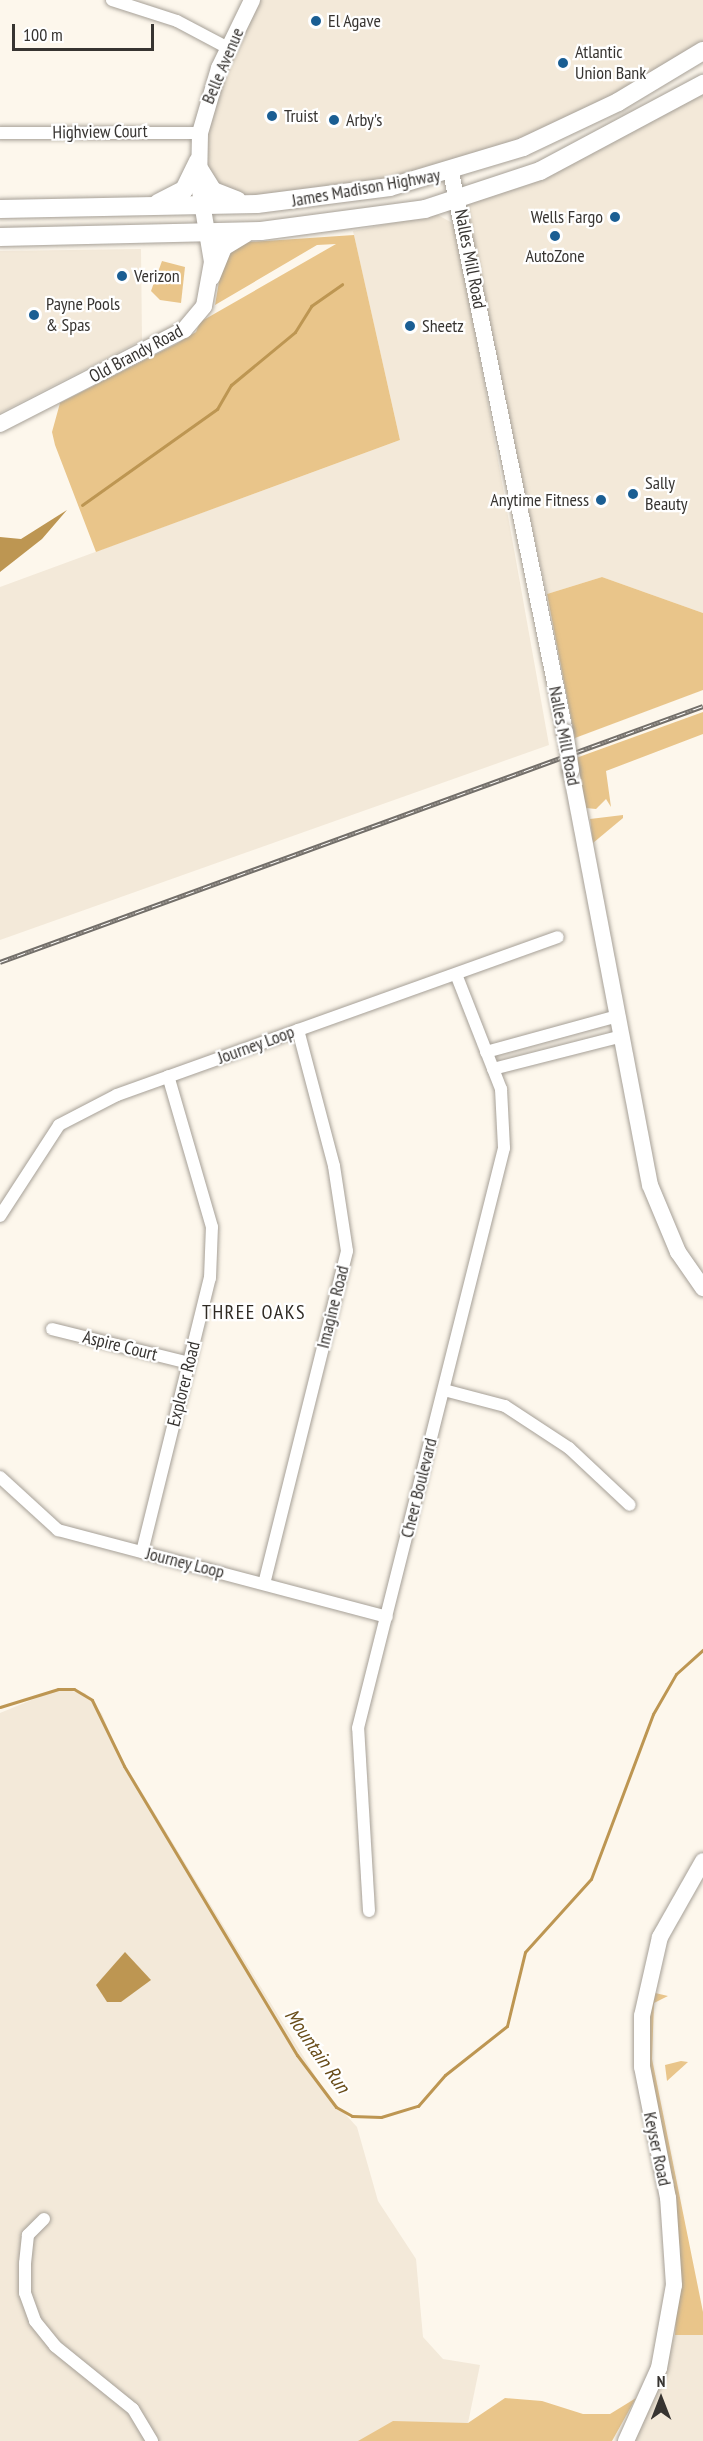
<!DOCTYPE html>
<html>
<head>
<meta charset="utf-8">
<style>
	body { margin:0 }
	#map { position:relative; width:703px; height:2441px; overflow:hidden; background:#fdf7ec; font-family:"PT Sans Narrow",sans-serif }
	div>[style] { position:absolute }
	[style*='--x'] { left:calc(var(--x)*1px); top:calc(var(--y)*1px); width:calc(var(--w)*1px); rotate:calc(var(--a)*1deg) }
	.built>* { inset:0; background:#f3e9d9 }
	.green>* { inset:0; background:#e9c58a }
	.water>* { inset:0; background:#bd9652 }
	.stream>* { height:3px; margin:-1.5px; padding:0 1.5px; transform-origin:1.5px; border-radius:1.5px; background:#bd9652 }
	.roads { filter:drop-shadow(0 0 2px #a6a097) drop-shadow(0 0 2px #a6a097) }
	.street>* { height:12px; margin:-6px; padding:0 6px; transform-origin:6px; border-radius:6px; background:#fff }
	.secondary>* { height:16px; margin:-8px; padding:0 8px; transform-origin:8px; border-radius:8px; background:#fff }
	.primary>* { height:18px; margin:-9px; padding:0 9px; transform-origin:9px; border-radius:9px; background:#fff }
	.rail>* { height:5px; margin-top:-2.5px; transform-origin:0; background:repeating-linear-gradient(90deg,#fff 0 9px,#736f6a 0 18px); box-sizing:border-box; border-block:2px solid #736f6a }
	.bridges { filter:drop-shadow(0 0 2px #a6a097) drop-shadow(0 0 2px #a6a097) }
	.secondary-bridge>* { height:16px; margin:-8px; padding:0 8px; transform-origin:8px; border-radius:8px; background:#fff }
	.dots>* { width:16px; height:16px; translate:-50% -50%; box-sizing:border-box; border:3px solid #fff; border-radius:50% }
	span { translate:-50% -50%; white-space:nowrap; text-align:center; line-height:1.15; -webkit-text-stroke:4.5px #fff; paint-order:stroke }
	.poi-label { font-size:18px; color:#373431 }
	.left { translate:0 -50%; text-align:left }
	.right { translate:-100% -50%; text-align:right }
	.street-label { font-size:18px; color:#373431 }
	.neighbourhood-label { font-size:20px; color:#302b24; letter-spacing:1.5px }
	.water-label { font-size:20px; color:#684c18; font-style:italic }
	.north { position:absolute; left:631px; top:2369px; width:60px; height:60px; -webkit-text-stroke:4px #fff; paint-order:stroke; rotate:0deg; font-size:16px; font-weight:700; line-height:24px; text-align:center; color:#373431 }
	.north::after { content:''; display:block; margin:auto; width:21px; height:27px; background:#373431; clip-path:polygon(50% 0,100% 100%,50% 72%,0 100%) }
	.scale { position:absolute; left:12px; top:24px; width:142px; height:27px; box-sizing:border-box; border:3px solid #373431; border-top:0; padding-left:8px; font-size:18px; line-height:21px; white-space:nowrap; color:#373431; -webkit-text-stroke:4px #fff; paint-order:stroke }
</style>
</head>
<body>
<div id="map">
	<div class="built">
		<div style="clip-path:polygon(252px 0,703px 0,703px 50px,640px 89px,451px 172px,201px 206px,200px 133px)"></div>
		<div style="clip-path:polygon(703px 86px,703px 613px,602px 577px,547px 594px,458px 199px,498px 186px)"></div>
		<div style="clip-path:polygon(436px 214px,456px 225px,549px 745px,0 940px,0 587px,400px 440px,353px 231px)"></div>
		<div style="clip-path:polygon(141px 249px,142px 340px,0 413px,0 251px)"></div>
		<div style="clip-path:polygon(58px 1689px,85px 1693px,102px 1714px,118px 1753px,325px 2092px,357px 2127px,378px 2201px,416px 2259px,423px 2337px,443px 2359px,480px 2365px,468px 2423px,405px 2441px,0 2441px,0 1713px)"></div>
		<div style="clip-path:polygon(675px 2335px,703px 2335px,703px 2441px,633px 2441px)"></div>
	</div>
	<div class="green">
		<div style="clip-path:polygon(354px 235px,400px 440px,96px 552px,55px 445px,52px 432px,60px 403px,176px 344px,196px 332px,200px 322px,336px 244px,317px 245px,215px 305px,222px 264px,232px 250px,249px 242px)"></div>
		<div style="clip-path:polygon(162px 261px,185px 267px,181px 303px,160px 300px,151px 291px)"></div>
		<div style="clip-path:polygon(602px 577px,703px 613px,703px 690px,575px 738px,547px 594px)"></div>
		<div style="clip-path:polygon(703px 712px,703px 734px,606px 771px,611px 807px,606px 799px,596px 809px,586px 808px,576px 758px)"></div>
		<div style="clip-path:polygon(623px 815px,623px 818px,593px 843px,590px 819px)"></div>
		<div style="clip-path:polygon(651px 1992px,668px 1996px,654px 2003px,652px 2059px,703px 2312px,703px 2335px,675px 2335px,680px 2249px,647px 2078px)"></div>
		<div style="clip-path:polygon(681px 2061px,688px 2062px,667px 2081px,665px 2065px)"></div>
		<div style="clip-path:polygon(505px 2398px,542px 2401px,583px 2414px,610px 2414px,636px 2398px,612px 2441px,358px 2441px,393px 2421px,468px 2423px)"></div>
	</div>
	<div class="water">
		<div style="clip-path:polygon(67px 510px,42px 539px,0 572px,0 537px,21px 539px)"></div>
		<div style="clip-path:polygon(125px 1952px,151px 1980px,121px 2002px,107px 2002px,96px 1985px)"></div>
	</div>
	<div class="stream">
		<div style="--x:82;--y:505;--w:166;--a:-35.4"></div>
		<div style="--x:217;--y:409;--w:28;--a:-60"></div>
		<div style="--x:231;--y:385;--w:83;--a:-39.6"></div>
		<div style="--x:295;--y:332;--w:31;--a:-58"></div>
		<div style="--x:311;--y:306;--w:38;--a:-35"></div>
		<div style="--x:0;--y:1707;--w:61;--a:-17.2"></div>
		<div style="--x:58;--y:1689;--w:16;--a:0"></div>
		<div style="--x:74;--y:1689;--w:21;--a:31"></div>
		<div style="--x:92;--y:1700;--w:73;--a:64.1"></div>
		<div style="--x:124;--y:1766;--w:337;--a:59.1"></div>
		<div style="--x:297;--y:2055;--w:65;--a:53.1"></div>
		<div style="--x:336;--y:2107;--w:18;--a:29"></div>
		<div style="--x:352;--y:2116;--w:29;--a:2"></div>
		<div style="--x:381;--y:2117;--w:39;--a:-17"></div>
		<div style="--x:418;--y:2106;--w:41;--a:-48.9"></div>
		<div style="--x:445;--y:2075;--w:79;--a:-38.3"></div>
		<div style="--x:507;--y:2026;--w:76;--a:-76.3"></div>
		<div style="--x:525;--y:1952;--w:98;--a:-47.9"></div>
		<div style="--x:591;--y:1879;--w:176;--a:-69.4"></div>
		<div style="--x:653;--y:1714;--w:46;--a:-60.1"></div>
		<div style="--x:676;--y:1674;--w:36;--a:-42"></div>
	</div>
	<div class="roads">
		<div class="street">
			<div style="--x:112;--y:0;--w:68;--a:17.9"></div>
			<div style="--x:177;--y:21;--w:58;--a:27.9"></div>
			<div style="--x:0;--y:133;--w:200;--a:0"></div>
			<div style="--x:486;--y:1052;--w:137;--a:-15.3"></div>
			<div style="--x:493;--y:1069;--w:133;--a:-14.3"></div>
			<div style="--x:0;--y:1216;--w:108;--a:-57"></div>
			<div style="--x:59;--y:1125;--w:65;--a:-27.3"></div>
			<div style="--x:117;--y:1095;--w:468;--a:-19.7"></div>
			<div style="--x:52;--y:1329;--w:141;--a:13.9"></div>
			<div style="--x:444;--y:1390;--w:63;--a:14.7"></div>
			<div style="--x:505;--y:1406;--w:77;--a:33.3"></div>
			<div style="--x:569;--y:1448;--w:83;--a:43.1"></div>
			<div style="--x:0;--y:1477;--w:79;--a:42.4"></div>
			<div style="--x:58;--y:1530;--w:340;--a:14.8"></div>
			<div style="--x:142;--y:1552;--w:282;--a:-76.1"></div>
			<div style="--x:210;--y:1278;--w:51;--a:-87.8"></div>
			<div style="--x:212;--y:1227;--w:157;--a:-106.2"></div>
			<div style="--x:264;--y:1584;--w:343;--a:-76"></div>
			<div style="--x:347;--y:1251;--w:86;--a:-98.7"></div>
			<div style="--x:334;--y:1166;--w:141;--a:-104.8"></div>
			<div style="--x:369;--y:1911;--w:183;--a:-93.4"></div>
			<div style="--x:358;--y:1728;--w:598;--a:-75.87"></div>
			<div style="--x:504;--y:1148;--w:59;--a:-92.9"></div>
			<div style="--x:501;--y:1089;--w:123;--a:-111.4"></div>
			<div style="--x:44;--y:2219;--w:23;--a:135"></div>
			<div style="--x:28;--y:2235;--w:28;--a:96"></div>
			<div style="--x:25;--y:2263;--w:30;--a:90"></div>
			<div style="--x:25;--y:2293;--w:30;--a:70"></div>
			<div style="--x:35;--y:2321;--w:32;--a:51"></div>
			<div style="--x:55;--y:2346;--w:100;--a:38.9"></div>
			<div style="--x:133;--y:2409;--w:37;--a:59"></div>
		</div>
		<div class="secondary">
			<div style="--x:451;--y:172;--w:571;--a:78.49"></div>
			<div style="--x:0;--y:424;--w:207;--a:-27.1"></div>
			<div style="--x:184;--y:330;--w:31;--a:-50"></div>
			<div style="--x:204;--y:306;--w:45;--a:-79.7"></div>
			<div style="--x:212;--y:262;--w:78;--a:-99.6"></div>
			<div style="--x:199;--y:185;--w:52;--a:-88.9"></div>
			<div style="--x:200;--y:133;--w:68;--a:-73.7"></div>
			<div style="--x:219;--y:68;--w:76;--a:-64.1"></div>
			<div style="--x:571;--y:771;--w:421;--a:79.2"></div>
			<div style="--x:650;--y:1185;--w:73;--a:67.3"></div>
			<div style="--x:678;--y:1252;--w:44;--a:55.2"></div>
			<div style="--x:626;--y:2441;--w:80;--a:-65.7"></div>
			<div style="--x:659;--y:2368;--w:84;--a:-79.8"></div>
			<div style="--x:674;--y:2285;--w:87;--a:-93.9"></div>
			<div style="--x:668;--y:2198;--w:134;--a:-101.2"></div>
			<div style="--x:642;--y:2067;--w:51;--a:-90"></div>
			<div style="--x:642;--y:2016;--w:81;--a:-77.2"></div>
			<div style="--x:660;--y:1937;--w:87;--a:-60.5"></div>
		</div>
		<div class="primary">
			<div style="--x:198;--y:167;--w:28;--a:58"></div>
			<div style="--x:213;--y:191;--w:26;--a:21"></div>
			<div style="--x:158;--y:203;--w:29;--a:-27"></div>
			<div style="--x:184;--y:190;--w:32;--a:-64"></div>
			<div style="--x:0;--y:209;--w:257;--a:-1.1"></div>
			<div style="--x:257;--y:204;--w:134;--a:-7.3"></div>
			<div style="--x:390;--y:187;--w:139;--a:-16.7"></div>
			<div style="--x:523;--y:147;--w:105;--a:-25.3"></div>
			<div style="--x:618;--y:102;--w:99;--a:-31"></div>
			<div style="--x:0;--y:237;--w:261;--a:-1.3"></div>
			<div style="--x:261;--y:231;--w:165;--a:-7.6"></div>
			<div style="--x:425;--y:209;--w:121;--a:-18.3"></div>
			<div style="--x:540;--y:171;--w:185;--a:-28.1"></div>
			<div style="--x:211;--y:277;--w:32;--a:-68"></div>
			<div style="--x:223;--y:247;--w:26;--a:-31"></div>
		</div>
	</div>
	<div class="rail">
		<div style="--x:0;--y:962;--w:748;--a:-20.01"></div>
	</div>
	<div class="bridges">
		<div class="secondary-bridge">
			<div style="--x:565;--y:732;--w:39;--a:81"></div>
		</div>
	</div>
	<div class="dots">
		<div style="left:316px;top:21px;background:#1a5e93"></div>
		<div style="left:563px;top:63px;background:#1a5e93"></div>
		<div style="left:272px;top:116px;background:#1a5e93"></div>
		<div style="left:334px;top:120px;background:#1a5e93"></div>
		<div style="left:615px;top:217px;background:#1a5e93"></div>
		<div style="left:555px;top:236px;background:#1a5e93"></div>
		<div style="left:122px;top:276px;background:#1a5e93"></div>
		<div style="left:34px;top:315px;background:#1a5e93"></div>
		<div style="left:410px;top:326px;background:#1a5e93"></div>
		<div style="left:633px;top:494px;background:#1a5e93"></div>
		<div style="left:601px;top:500px;background:#1a5e93"></div>
	</div>
	<div class="poi-label">
		<span class="left" style="left:328px;top:21px">El Agave</span>
		<span class="left" style="left:575px;top:63px">Atlantic<br>Union Bank</span>
		<span class="left" style="left:284px;top:116px">Truist</span>
		<span class="left" style="left:346px;top:120px">Arby's</span>
		<span class="right" style="left:603px;top:217px">Wells Fargo</span>
		<span style="left:555px;top:256px">AutoZone</span>
		<span class="left" style="left:134px;top:276px">Verizon</span>
		<span class="left" style="left:46px;top:315px">Payne Pools<br>&amp; Spas</span>
		<span class="left" style="left:422px;top:326px">Sheetz</span>
		<span class="left" style="left:645px;top:494px">Sally<br>Beauty</span>
		<span class="right" style="left:589px;top:500px">Anytime Fitness</span>
	</div>
	<div class="street-label">
		<span style="left:223px;top:66px;rotate:-67deg">Belle Avenue</span>
		<span style="left:100px;top:132px;rotate:-1deg">Highview Court</span>
		<span style="left:366px;top:188px;rotate:-10deg">James Madison Highway</span>
		<span style="left:470px;top:259px;rotate:79deg">Nalles Mill Road</span>
		<span style="left:136px;top:354px;rotate:-28deg">Old Brandy Road</span>
		<span style="left:564px;top:736px;rotate:79deg">Nalles Mill Road</span>
		<span style="left:256px;top:1045px;rotate:-20deg">Journey Loop</span>
		<span style="left:333px;top:1307px;rotate:-76deg">Imagine Road</span>
		<span style="left:120px;top:1346px;rotate:14deg">Aspire Court</span>
		<span style="left:184px;top:1384px;rotate:-76deg">Explorer Road</span>
		<span style="left:419px;top:1488px;rotate:-76deg">Cheer Boulevard</span>
		<span style="left:185px;top:1563px;rotate:14deg">Journey Loop</span>
		<span style="left:657px;top:2149px;rotate:78deg">Keyser Road</span>
	</div>
	<div class="neighbourhood-label">
		<span style="left:254px;top:1312px">THREE OAKS</span>
	</div>
	<div class="water-label">
		<span style="left:317px;top:2051px;rotate:55deg">Mountain Run</span>
	</div>
	<div class="north">N</div>
	<div class="scale">100 m</div>
</div>
</body>
</html>
